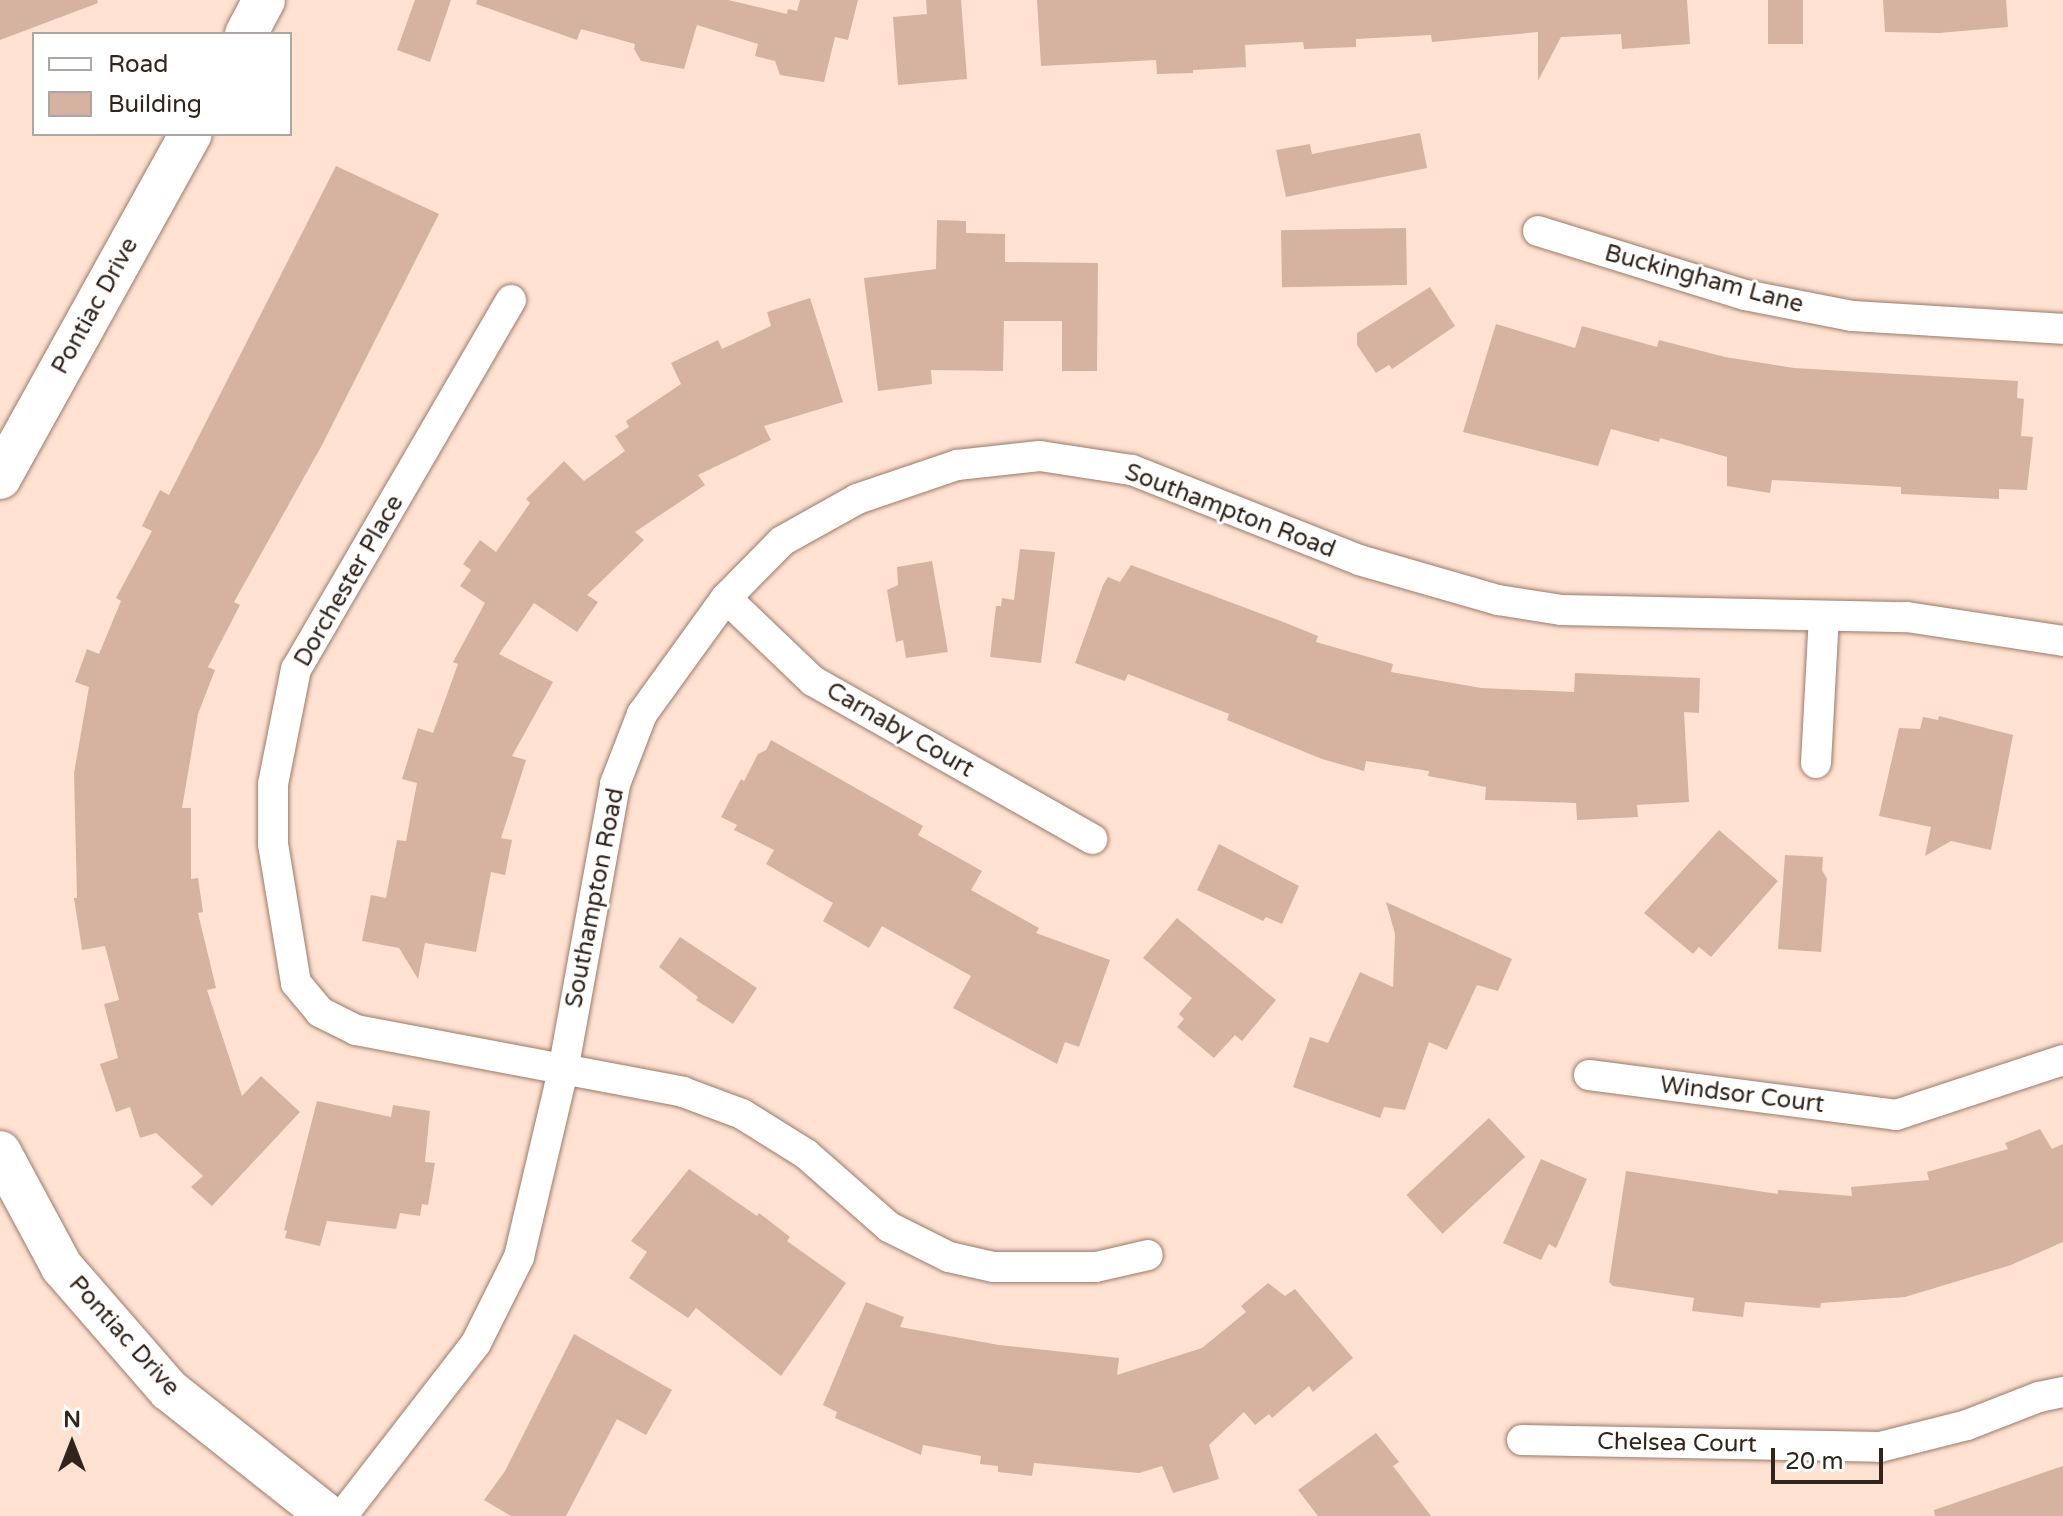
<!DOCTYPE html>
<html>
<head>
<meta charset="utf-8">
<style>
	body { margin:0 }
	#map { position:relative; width:2063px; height:1516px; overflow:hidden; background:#ffe2d2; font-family:"Varela Round",sans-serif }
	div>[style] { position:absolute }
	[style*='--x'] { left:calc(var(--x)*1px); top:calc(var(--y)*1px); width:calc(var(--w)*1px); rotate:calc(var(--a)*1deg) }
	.building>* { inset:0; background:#d5b3a0; transform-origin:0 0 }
	.roads { filter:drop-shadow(0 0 2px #9b7b6a) drop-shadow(0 0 2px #9b7b6a) }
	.minor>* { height:30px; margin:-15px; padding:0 15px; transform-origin:15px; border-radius:15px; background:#fff }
	.secondary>* { height:42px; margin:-21px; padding:0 21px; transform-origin:21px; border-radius:21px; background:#fff }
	span { translate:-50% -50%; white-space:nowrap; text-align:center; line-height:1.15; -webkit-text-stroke:6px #fff; paint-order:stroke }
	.street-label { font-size:24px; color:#31241c }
	.legend { position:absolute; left:32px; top:32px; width:260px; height:104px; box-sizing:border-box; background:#fff; border:2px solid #ada7a4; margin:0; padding:10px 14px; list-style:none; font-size:24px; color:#31241c }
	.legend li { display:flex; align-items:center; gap:16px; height:40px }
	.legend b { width:40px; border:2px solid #ada7a4 }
	.north { position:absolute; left:32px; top:1404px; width:80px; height:80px; -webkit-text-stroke:6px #fff; paint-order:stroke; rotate:0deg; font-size:22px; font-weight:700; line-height:32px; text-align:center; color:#31241c }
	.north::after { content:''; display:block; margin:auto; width:28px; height:36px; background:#31241c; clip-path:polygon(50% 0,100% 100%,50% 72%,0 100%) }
	.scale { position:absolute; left:1771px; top:1448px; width:112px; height:36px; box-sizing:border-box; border:4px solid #31241c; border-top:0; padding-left:10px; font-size:24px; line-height:28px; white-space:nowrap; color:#31241c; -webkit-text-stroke:6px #fff; paint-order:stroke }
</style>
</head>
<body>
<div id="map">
	<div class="building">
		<div style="clip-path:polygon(0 0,97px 0,98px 3px,0 40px)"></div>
		<div style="clip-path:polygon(415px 0,451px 0,430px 62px,397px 50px)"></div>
		<div style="clip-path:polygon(477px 0,728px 0,787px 14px,788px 9px,797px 11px,800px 0,858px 0,848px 40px,835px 37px,824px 82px,780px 75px,775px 61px,755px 56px,758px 44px,697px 25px,684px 69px,641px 61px,634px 49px,635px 44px,581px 29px,577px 40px,476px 4px)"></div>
		<div style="clip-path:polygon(926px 0,961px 0,967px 79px,898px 85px,893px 17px,927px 14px)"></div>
		<div style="clip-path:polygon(1037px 0,1687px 0,1690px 44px,1622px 49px,1621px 34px,1561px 37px,1538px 81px,1538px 32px,1432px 42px,1431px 35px,1356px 39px,1356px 47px,1304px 49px,1303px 42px,1245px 45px,1246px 67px,1193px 70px,1193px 73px,1157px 74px,1156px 60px,1041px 66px)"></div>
		<div style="left:1768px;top:0;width:35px;height:44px"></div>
		<div style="clip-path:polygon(1883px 0,2006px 0,2008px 27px,1939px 33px,1885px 32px)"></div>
		<div style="clip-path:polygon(1420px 133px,1427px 168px,1286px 197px,1276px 150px,1310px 144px,1312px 154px)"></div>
		<div style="clip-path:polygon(336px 166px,439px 214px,321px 447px,234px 602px,240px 605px,208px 667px,215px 670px,198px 714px,182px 808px,191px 808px,191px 879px,198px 878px,203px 912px,198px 913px,216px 988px,207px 990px,242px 1096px,261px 1076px,300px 1112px,212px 1206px,191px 1187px,203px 1176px,156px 1133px,140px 1138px,130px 1107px,116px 1112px,100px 1064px,118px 1058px,104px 1004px,119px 1000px,105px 946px,82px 950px,74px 898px,77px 898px,74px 773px,89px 687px,75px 682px,87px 649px,99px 654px,121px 601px,116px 598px,152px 531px,142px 526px,160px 490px,169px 495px)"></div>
		<div style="clip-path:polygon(937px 220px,966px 221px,966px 233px,1005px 234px,1005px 262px,1098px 263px,1097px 371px,1062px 371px,1062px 321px,1004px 321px,1003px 371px,931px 370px,932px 384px,878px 391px,864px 278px,936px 269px)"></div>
		<div style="left:1406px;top:228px;width:57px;height:125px;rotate:89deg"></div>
		<div style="clip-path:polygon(1430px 287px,1455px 326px,1392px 369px,1389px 365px,1376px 373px,1357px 345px,1357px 333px)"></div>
		<div style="clip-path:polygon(810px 298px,843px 402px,764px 426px,771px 440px,698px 475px,705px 485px,635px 532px,644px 540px,587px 595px,598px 602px,577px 632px,534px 603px,499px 654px,553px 682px,512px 756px,526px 760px,501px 838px,512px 840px,505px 875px,491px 872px,476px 952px,425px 943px,418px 979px,399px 948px,362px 941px,371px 895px,386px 898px,397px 840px,406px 841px,417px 783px,402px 779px,418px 728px,433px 733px,458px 664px,453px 662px,485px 603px,460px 586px,471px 570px,463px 564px,480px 540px,496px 552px,530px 503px,526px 499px,564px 461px,584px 481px,625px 451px,615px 436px,629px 427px,626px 421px,681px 384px,671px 363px,718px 340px,722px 349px,771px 326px,767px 312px)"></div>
		<div style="clip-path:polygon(1496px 324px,1575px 348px,1582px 326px,1657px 347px,1659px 340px,1725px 357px,1794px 368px,2018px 381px,2017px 398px,2024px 399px,2021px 436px,2033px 437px,2027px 490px,1999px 489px,1999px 499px,1901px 494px,1901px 487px,1772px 480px,1770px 493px,1727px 486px,1727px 457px,1660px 438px,1659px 442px,1611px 429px,1598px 466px,1463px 432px)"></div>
		<div style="clip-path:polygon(1020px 549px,1055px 552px,1041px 663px,990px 657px,996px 606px,1001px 606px,1002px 598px,1014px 600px)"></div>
		<div style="clip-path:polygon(932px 561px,948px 652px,906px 658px,903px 640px,896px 642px,887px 590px,898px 585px,897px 567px)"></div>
		<div style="clip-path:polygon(1131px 565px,1286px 623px,1318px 636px,1316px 642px,1393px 664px,1391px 672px,1481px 688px,1574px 692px,1575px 673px,1700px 678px,1699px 713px,1684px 712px,1689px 802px,1637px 805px,1638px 817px,1577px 820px,1576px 803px,1485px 800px,1486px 787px,1428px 776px,1429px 771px,1366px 761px,1364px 771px,1322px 759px,1227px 720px,1229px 714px,1128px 674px,1125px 681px,1075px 663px,1103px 585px,1108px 577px,1120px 582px)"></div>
		<div style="clip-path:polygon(1939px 716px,2013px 735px,1991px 850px,1951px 841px,1925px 856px,1931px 827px,1879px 816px,1899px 728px,1920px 729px,1923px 717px,1938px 720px)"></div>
		<div style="clip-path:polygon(771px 740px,923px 826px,918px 835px,982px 871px,971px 890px,1039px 928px,1036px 933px,1110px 960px,1079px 1047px,1065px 1042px,1057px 1064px,953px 1008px,971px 976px,882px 926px,869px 948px,823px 921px,833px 903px,766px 864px,774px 850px,734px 830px,737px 825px,721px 817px,741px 779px,744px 781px,758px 754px,766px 750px)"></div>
		<div style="clip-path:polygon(1719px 830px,1778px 881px,1711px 957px,1699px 947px,1693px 954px,1644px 913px)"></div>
		<div style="clip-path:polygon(1219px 844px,1299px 886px,1282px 924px,1266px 917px,1263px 921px,1197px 890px)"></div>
		<div style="clip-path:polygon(1785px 855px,1823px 857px,1822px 870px,1827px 879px,1821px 952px,1778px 949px)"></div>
		<div style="clip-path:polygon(1386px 902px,1512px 959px,1498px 991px,1477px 985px,1447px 1050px,1429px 1042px,1405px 1110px,1384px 1107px,1380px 1118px,1293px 1087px,1310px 1037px,1328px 1043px,1360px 972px,1393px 987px,1395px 934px)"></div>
		<div style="clip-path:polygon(1177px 918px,1276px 1000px,1242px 1041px,1235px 1035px,1214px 1058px,1177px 1027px,1184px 1019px,1179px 1014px,1192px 998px,1143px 958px)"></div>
		<div style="clip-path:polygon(680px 937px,757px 988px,733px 1024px,696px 1000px,698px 997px,659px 967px)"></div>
		<div style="clip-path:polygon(317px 1101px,391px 1117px,393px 1105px,430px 1111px,425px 1162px,435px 1163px,428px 1205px,422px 1204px,420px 1216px,400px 1213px,396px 1229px,327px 1221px,320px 1246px,285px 1238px,287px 1231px,284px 1230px)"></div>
		<div style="left:1489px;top:1118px;width:53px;height:113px;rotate:47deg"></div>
		<div style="clip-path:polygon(2040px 1129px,2052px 1149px,2063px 1144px,2063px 1242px,2011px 1265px,1905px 1297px,1821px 1303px,1820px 1308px,1745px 1302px,1743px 1317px,1692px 1311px,1694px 1298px,1613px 1286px,1609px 1282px,1626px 1171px,1778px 1194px,1778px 1190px,1852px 1196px,1851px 1187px,1929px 1180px,1927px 1172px,2008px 1149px,2005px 1143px)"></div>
		<div style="clip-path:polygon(1541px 1159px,1587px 1179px,1556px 1248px,1549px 1244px,1541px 1260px,1503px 1243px)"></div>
		<div style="clip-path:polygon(689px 1169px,757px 1216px,759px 1213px,790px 1237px,787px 1241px,846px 1283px,781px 1376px,696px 1308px,688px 1318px,629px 1278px,647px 1252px,631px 1241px)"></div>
		<div style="clip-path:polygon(1268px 1283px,1285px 1296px,1295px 1289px,1353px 1358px,1313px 1392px,1309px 1386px,1272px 1418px,1269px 1414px,1255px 1425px,1244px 1412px,1209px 1445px,1219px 1479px,1173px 1493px,1162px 1466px,1139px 1473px,1034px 1463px,1032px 1476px,998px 1472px,998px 1466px,980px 1464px,981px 1456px,923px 1445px,921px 1455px,835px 1418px,837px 1412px,823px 1405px,866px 1302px,904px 1317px,900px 1327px,999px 1345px,1119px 1358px,1117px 1375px,1202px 1348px,1246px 1312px,1241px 1306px)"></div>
		<div style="clip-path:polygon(574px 1334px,672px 1390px,646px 1435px,617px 1419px,566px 1516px,511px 1516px,484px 1500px,505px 1471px)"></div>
		<div style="clip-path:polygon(1376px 1433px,1399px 1462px,1393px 1466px,1431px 1516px,1318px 1516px,1298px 1490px)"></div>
		<div style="clip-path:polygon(2063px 1466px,2063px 1516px,1935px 1516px,1934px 1510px)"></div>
	</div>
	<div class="roads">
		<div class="minor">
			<div style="--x:1538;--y:231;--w:217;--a:17.2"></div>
			<div style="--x:1745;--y:295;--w:109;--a:11.1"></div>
			<div style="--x:1852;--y:316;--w:211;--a:3.5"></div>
			<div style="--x:511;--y:300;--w:427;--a:120.2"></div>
			<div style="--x:296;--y:669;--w:117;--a:101.3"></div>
			<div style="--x:273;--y:784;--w:60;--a:90"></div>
			<div style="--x:273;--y:844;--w:141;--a:80.6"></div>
			<div style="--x:296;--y:983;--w:38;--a:50"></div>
			<div style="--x:320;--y:1012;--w:40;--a:26.6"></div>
			<div style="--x:356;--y:1030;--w:333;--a:10.7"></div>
			<div style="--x:683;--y:1092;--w:63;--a:20.4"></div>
			<div style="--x:742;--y:1114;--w:75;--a:32"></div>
			<div style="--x:806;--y:1154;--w:111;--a:41.3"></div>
			<div style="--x:889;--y:1227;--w:67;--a:26.6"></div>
			<div style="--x:949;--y:1257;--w:45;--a:12.8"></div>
			<div style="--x:993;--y:1267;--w:103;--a:0"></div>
			<div style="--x:1096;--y:1267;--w:53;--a:-13"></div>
			<div style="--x:726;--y:598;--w:120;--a:43.7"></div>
			<div style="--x:813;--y:681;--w:321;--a:29.5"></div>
			<div style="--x:1816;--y:763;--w:146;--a:-86.9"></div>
			<div style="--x:1589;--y:1075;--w:310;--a:7.4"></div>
			<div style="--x:1896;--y:1115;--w:176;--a:-18.2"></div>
			<div style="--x:1522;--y:1440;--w:358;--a:1.1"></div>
			<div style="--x:1880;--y:1447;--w:90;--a:-14.2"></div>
			<div style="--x:1967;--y:1425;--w:77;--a:-21.3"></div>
			<div style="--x:2039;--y:1397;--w:25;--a:-12"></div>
			<div style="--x:342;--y:1516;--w:219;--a:-52.2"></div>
			<div style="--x:476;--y:1343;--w:96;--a:-63.4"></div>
			<div style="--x:519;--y:1257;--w:191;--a:-76.7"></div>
			<div style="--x:563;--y:1071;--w:292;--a:-79.7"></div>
			<div style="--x:615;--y:784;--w:75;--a:-68.9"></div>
			<div style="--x:642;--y:714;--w:143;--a:-54.1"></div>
			<div style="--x:726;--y:598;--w:80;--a:-45.5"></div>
			<div style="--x:782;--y:541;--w:86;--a:-29.2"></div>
			<div style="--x:857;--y:499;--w:106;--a:-18.8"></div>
			<div style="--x:957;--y:465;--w:83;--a:-6.2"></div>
			<div style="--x:1040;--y:456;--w:93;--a:8.7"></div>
			<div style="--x:1132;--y:470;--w:244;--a:21.6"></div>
			<div style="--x:1359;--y:560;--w:145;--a:16.1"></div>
			<div style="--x:1498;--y:600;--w:65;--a:8.9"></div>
			<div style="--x:1562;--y:610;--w:345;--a:1.2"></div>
			<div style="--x:1907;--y:617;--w:158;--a:8.7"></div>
		</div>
		<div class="secondary">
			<div style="--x:246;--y:34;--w:38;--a:-62"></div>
			<div style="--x:0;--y:478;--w:393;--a:-61"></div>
			<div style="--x:0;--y:1152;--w:131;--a:61.7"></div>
			<div style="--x:62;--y:1267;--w:163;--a:49"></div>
			<div style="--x:169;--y:1390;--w:203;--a:38.4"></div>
		</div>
	</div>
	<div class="street-label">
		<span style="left:1704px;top:279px;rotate:15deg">Buckingham Lane</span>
		<span style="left:95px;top:306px;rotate:-61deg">Pontiac Drive</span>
		<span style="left:1230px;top:511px;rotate:21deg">Southampton Road</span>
		<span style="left:349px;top:581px;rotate:-60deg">Dorchester Place</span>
		<span style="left:900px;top:730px;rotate:30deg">Carnaby Court</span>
		<span style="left:595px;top:898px;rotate:-79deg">Southampton Road</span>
		<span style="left:1742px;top:1095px;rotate:7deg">Windsor Court</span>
		<span style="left:124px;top:1336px;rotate:48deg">Pontiac Drive</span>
		<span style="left:1677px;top:1443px;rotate:1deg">Chelsea Court</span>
	</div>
	<ul class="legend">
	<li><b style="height:10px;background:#fff"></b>Road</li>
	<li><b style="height:22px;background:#d5b3a0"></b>Building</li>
	</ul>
	<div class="north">N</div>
	<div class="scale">20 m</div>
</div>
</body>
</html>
